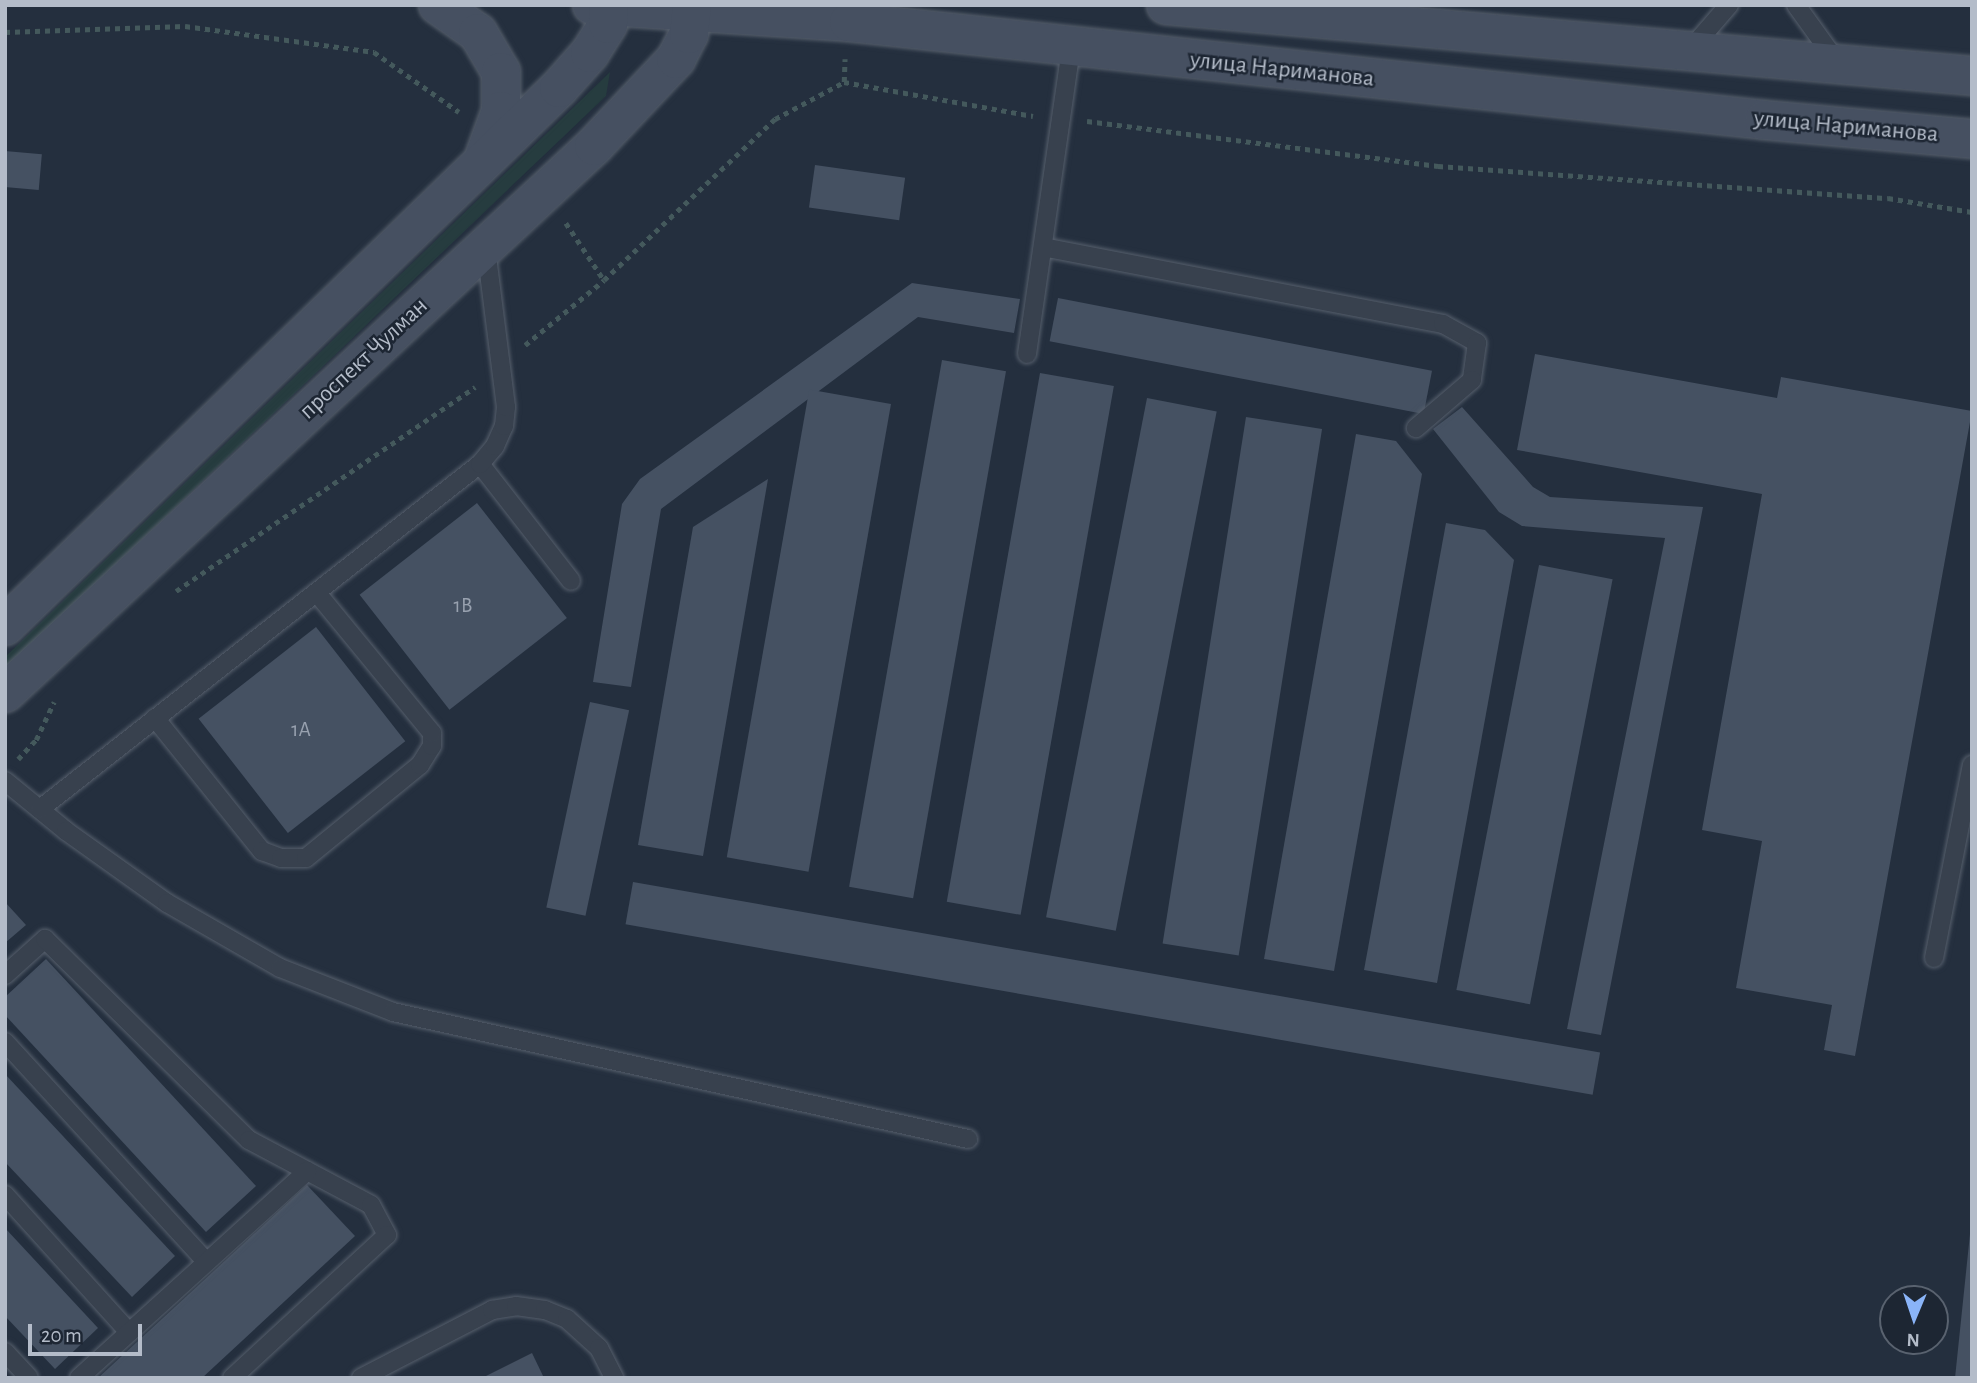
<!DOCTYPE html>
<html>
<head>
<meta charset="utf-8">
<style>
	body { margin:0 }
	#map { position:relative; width:1977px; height:1383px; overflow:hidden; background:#242f3e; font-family:"Alegreya Sans",sans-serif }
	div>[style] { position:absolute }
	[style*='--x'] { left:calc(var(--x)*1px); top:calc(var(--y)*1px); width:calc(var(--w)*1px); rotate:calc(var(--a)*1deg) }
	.green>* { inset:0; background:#263c3f }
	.building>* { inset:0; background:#455162; transform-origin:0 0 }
	.path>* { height:4.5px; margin-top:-2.25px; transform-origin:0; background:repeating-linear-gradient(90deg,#44595c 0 5px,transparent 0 10px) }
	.roads { filter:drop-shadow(0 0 2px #565f6c) drop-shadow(0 0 2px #565f6c) }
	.service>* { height:18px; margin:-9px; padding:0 9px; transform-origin:9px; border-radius:9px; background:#38414e }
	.secondary>* { height:38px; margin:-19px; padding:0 19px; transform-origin:19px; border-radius:19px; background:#465061 }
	span { translate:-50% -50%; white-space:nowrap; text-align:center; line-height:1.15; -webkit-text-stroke:5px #1d2633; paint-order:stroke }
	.number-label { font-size:21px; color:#98a1af }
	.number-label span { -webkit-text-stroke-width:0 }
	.street-label { font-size:24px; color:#b4bcc9 }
	.frame { position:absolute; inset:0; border:7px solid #b4bcc9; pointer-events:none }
	.north { position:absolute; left:1879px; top:1285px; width:70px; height:70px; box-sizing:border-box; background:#1d2633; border:2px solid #59626f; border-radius:50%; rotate:182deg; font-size:19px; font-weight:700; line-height:28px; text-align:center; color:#b4bcc9 }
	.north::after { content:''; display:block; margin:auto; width:24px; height:32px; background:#8ab4f8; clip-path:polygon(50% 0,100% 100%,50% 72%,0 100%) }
	.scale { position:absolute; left:28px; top:1324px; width:114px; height:32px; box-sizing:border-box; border:4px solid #b4bcc9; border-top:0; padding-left:9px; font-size:21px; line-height:24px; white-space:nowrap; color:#b4bcc9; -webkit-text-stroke:5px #1d2633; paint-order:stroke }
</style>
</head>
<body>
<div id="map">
	<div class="green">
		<div style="clip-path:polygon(610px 72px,606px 96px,5px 670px,5px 657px)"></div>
	</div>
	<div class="building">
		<div style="left:5px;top:151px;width:37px;height:36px;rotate:5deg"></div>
		<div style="left:815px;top:165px;width:91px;height:43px;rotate:8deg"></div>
		<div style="clip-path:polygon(912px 283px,1020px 299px,1014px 333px,918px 317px,661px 509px,631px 687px,593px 682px,622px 504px,640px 479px)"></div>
		<div style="left:1058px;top:298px;width:381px;height:44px;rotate:11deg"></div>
		<div style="clip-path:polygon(1535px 354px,1777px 398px,1781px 377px,1972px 411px,1855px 1056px,1824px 1050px,1832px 1005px,1736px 988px,1762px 841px,1702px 830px,1762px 494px,1517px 450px)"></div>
		<div style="left:942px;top:360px;width:65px;height:535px;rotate:10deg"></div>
		<div style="left:1040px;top:373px;width:75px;height:537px;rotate:10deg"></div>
		<div style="left:1147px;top:398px;width:71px;height:529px;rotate:11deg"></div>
		<div style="left:891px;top:404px;width:475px;height:83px;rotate:100deg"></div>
		<div style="clip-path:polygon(1462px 407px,1533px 487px,1550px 497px,1703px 507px,1601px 1035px,1567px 1029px,1665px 538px,1522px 526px,1499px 512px,1433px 429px)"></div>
		<div style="left:1246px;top:417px;width:77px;height:533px;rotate:9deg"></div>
		<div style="clip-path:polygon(1356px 434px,1396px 441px,1422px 474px,1334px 971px,1264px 959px)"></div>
		<div style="clip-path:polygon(768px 479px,703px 856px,638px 845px,693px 527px)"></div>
		<div style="left:477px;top:503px;width:146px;height:149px;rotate:52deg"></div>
		<div style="clip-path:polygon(1446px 523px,1485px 530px,1514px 560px,1437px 983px,1364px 970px)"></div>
		<div style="left:1539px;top:565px;width:75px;height:433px;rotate:11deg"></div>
		<div style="left:316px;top:627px;width:145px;height:149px;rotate:52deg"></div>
		<div style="left:590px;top:702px;width:40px;height:210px;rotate:12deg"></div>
		<div style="left:633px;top:882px;width:982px;height:43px;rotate:10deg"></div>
		<div style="clip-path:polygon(5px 902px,26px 925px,5px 943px)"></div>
		<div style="clip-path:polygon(46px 959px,256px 1186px,206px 1232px,5px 1015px,5px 997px)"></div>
		<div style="clip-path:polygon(5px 1074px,175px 1256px,132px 1297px,5px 1162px)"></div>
		<div style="clip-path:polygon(307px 1185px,355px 1236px,202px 1378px,98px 1378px)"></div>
		<div style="clip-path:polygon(5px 1228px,98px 1328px,55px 1369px,5px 1316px)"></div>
		<div style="clip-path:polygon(1970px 1234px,1972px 1378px,1955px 1378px)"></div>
		<div style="clip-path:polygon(532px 1353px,544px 1378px,482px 1378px)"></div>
	</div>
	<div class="path">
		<div style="--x:5;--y:32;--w:180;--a:-1.9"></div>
		<div style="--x:185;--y:26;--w:191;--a:7.8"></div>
		<div style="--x:374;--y:52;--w:104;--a:35.2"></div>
		<div style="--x:844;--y:82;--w:192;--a:10.2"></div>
		<div style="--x:1087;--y:121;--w:354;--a:7.3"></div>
		<div style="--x:1438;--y:166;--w:451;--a:4.1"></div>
		<div style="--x:1888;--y:198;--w:85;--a:9.5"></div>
		<div style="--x:566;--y:223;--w:69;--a:56.3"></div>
		<div style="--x:525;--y:345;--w:102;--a:-39.4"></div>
		<div style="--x:604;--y:280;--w:235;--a:-43.3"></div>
		<div style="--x:775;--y:119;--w:78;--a:-28.2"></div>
		<div style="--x:844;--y:82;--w:23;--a:-88"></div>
		<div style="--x:176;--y:591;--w:362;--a:-34.3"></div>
		<div style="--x:18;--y:759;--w:26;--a:-47"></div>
		<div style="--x:36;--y:740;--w:42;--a:-64.7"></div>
	</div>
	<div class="roads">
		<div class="service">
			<div style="--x:1796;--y:5;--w:70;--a:54.3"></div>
			<div style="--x:1690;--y:50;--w:60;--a:-49.1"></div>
			<div style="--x:1043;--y:247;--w:407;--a:10.9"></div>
			<div style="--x:1443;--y:324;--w:39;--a:29"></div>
			<div style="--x:1477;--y:343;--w:37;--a:98"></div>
			<div style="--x:1472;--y:380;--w:74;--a:139.4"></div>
			<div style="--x:1027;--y:354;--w:309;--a:-81.8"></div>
			<div style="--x:480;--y:464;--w:148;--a:52.1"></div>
			<div style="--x:155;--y:718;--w:171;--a:51.2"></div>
			<div style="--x:262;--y:851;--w:20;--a:20"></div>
			<div style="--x:281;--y:858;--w:25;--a:0"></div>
			<div style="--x:306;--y:858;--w:147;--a:-39.2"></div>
			<div style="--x:420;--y:765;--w:22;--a:-58"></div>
			<div style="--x:432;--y:746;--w:13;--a:-90"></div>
			<div style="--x:432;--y:733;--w:181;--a:-129.4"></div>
			<div style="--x:5;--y:781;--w:79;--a:39.3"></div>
			<div style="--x:66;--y:831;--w:124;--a:35.5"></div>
			<div style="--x:167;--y:903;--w:130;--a:29.9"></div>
			<div style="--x:280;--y:968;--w:121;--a:21.3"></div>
			<div style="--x:393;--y:1012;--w:589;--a:12.45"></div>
			<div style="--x:40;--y:809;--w:559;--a:-38.1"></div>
			<div style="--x:480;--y:464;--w:23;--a:-50"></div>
			<div style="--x:495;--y:446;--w:22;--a:-66"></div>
			<div style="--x:504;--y:426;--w:19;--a:-84"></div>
			<div style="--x:506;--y:407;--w:160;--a:-97.2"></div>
			<div style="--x:1934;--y:958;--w:197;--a:-78.9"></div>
			<div style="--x:5;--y:975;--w:54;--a:-42"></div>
			<div style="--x:45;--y:939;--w:286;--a:44.6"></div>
			<div style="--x:249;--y:1140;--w:138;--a:28"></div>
			<div style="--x:371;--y:1205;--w:34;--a:62"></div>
			<div style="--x:387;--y:1235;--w:211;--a:137.3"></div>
			<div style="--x:5;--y:1042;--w:297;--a:47.5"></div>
			<div style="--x:5;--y:1195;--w:185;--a:47.9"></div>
			<div style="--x:5;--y:1352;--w:35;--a:47"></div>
			<div style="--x:79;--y:1378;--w:308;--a:-42.2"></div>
			<div style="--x:361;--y:1378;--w:148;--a:-27.4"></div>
			<div style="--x:492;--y:1310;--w:24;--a:-9"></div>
			<div style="--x:516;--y:1306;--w:29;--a:8"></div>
			<div style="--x:545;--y:1310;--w:24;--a:22"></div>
			<div style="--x:567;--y:1319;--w:43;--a:42.2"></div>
			<div style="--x:599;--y:1348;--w:34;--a:63"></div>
		</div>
		<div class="secondary">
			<div style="--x:438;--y:5;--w:49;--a:35"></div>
			<div style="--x:478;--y:33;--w:45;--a:59.5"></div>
			<div style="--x:501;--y:72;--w:39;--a:90"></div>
			<div style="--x:501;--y:111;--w:47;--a:110"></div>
			<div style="--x:592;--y:5;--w:258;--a:3.8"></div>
			<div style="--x:849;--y:22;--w:920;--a:6.11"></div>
			<div style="--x:1764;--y:120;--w:209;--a:5.2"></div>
			<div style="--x:1166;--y:5;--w:809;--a:5.03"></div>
			<div style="--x:5;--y:626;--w:772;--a:-44.16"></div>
			<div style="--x:559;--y:88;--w:47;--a:-48.5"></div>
			<div style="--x:590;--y:53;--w:34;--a:-58"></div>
			<div style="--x:608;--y:24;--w:19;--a:-87"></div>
			<div style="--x:5;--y:693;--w:804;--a:-42.88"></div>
			<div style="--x:594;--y:146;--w:120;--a:-46.7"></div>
			<div style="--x:676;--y:59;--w:28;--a:-63"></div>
			<div style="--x:689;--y:34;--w:29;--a:-84"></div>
		</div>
	</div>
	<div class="number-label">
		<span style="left:463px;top:606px">1В</span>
		<span style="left:301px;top:730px">1А</span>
	</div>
	<div class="street-label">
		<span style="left:1282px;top:70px;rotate:6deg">улица Нариманова</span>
		<span style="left:1846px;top:127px;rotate:5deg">улица Нариманова</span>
		<span style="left:364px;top:359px;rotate:-43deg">проспект Чулман</span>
	</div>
	<div class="frame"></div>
	<div class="north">N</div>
	<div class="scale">20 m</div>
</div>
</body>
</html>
